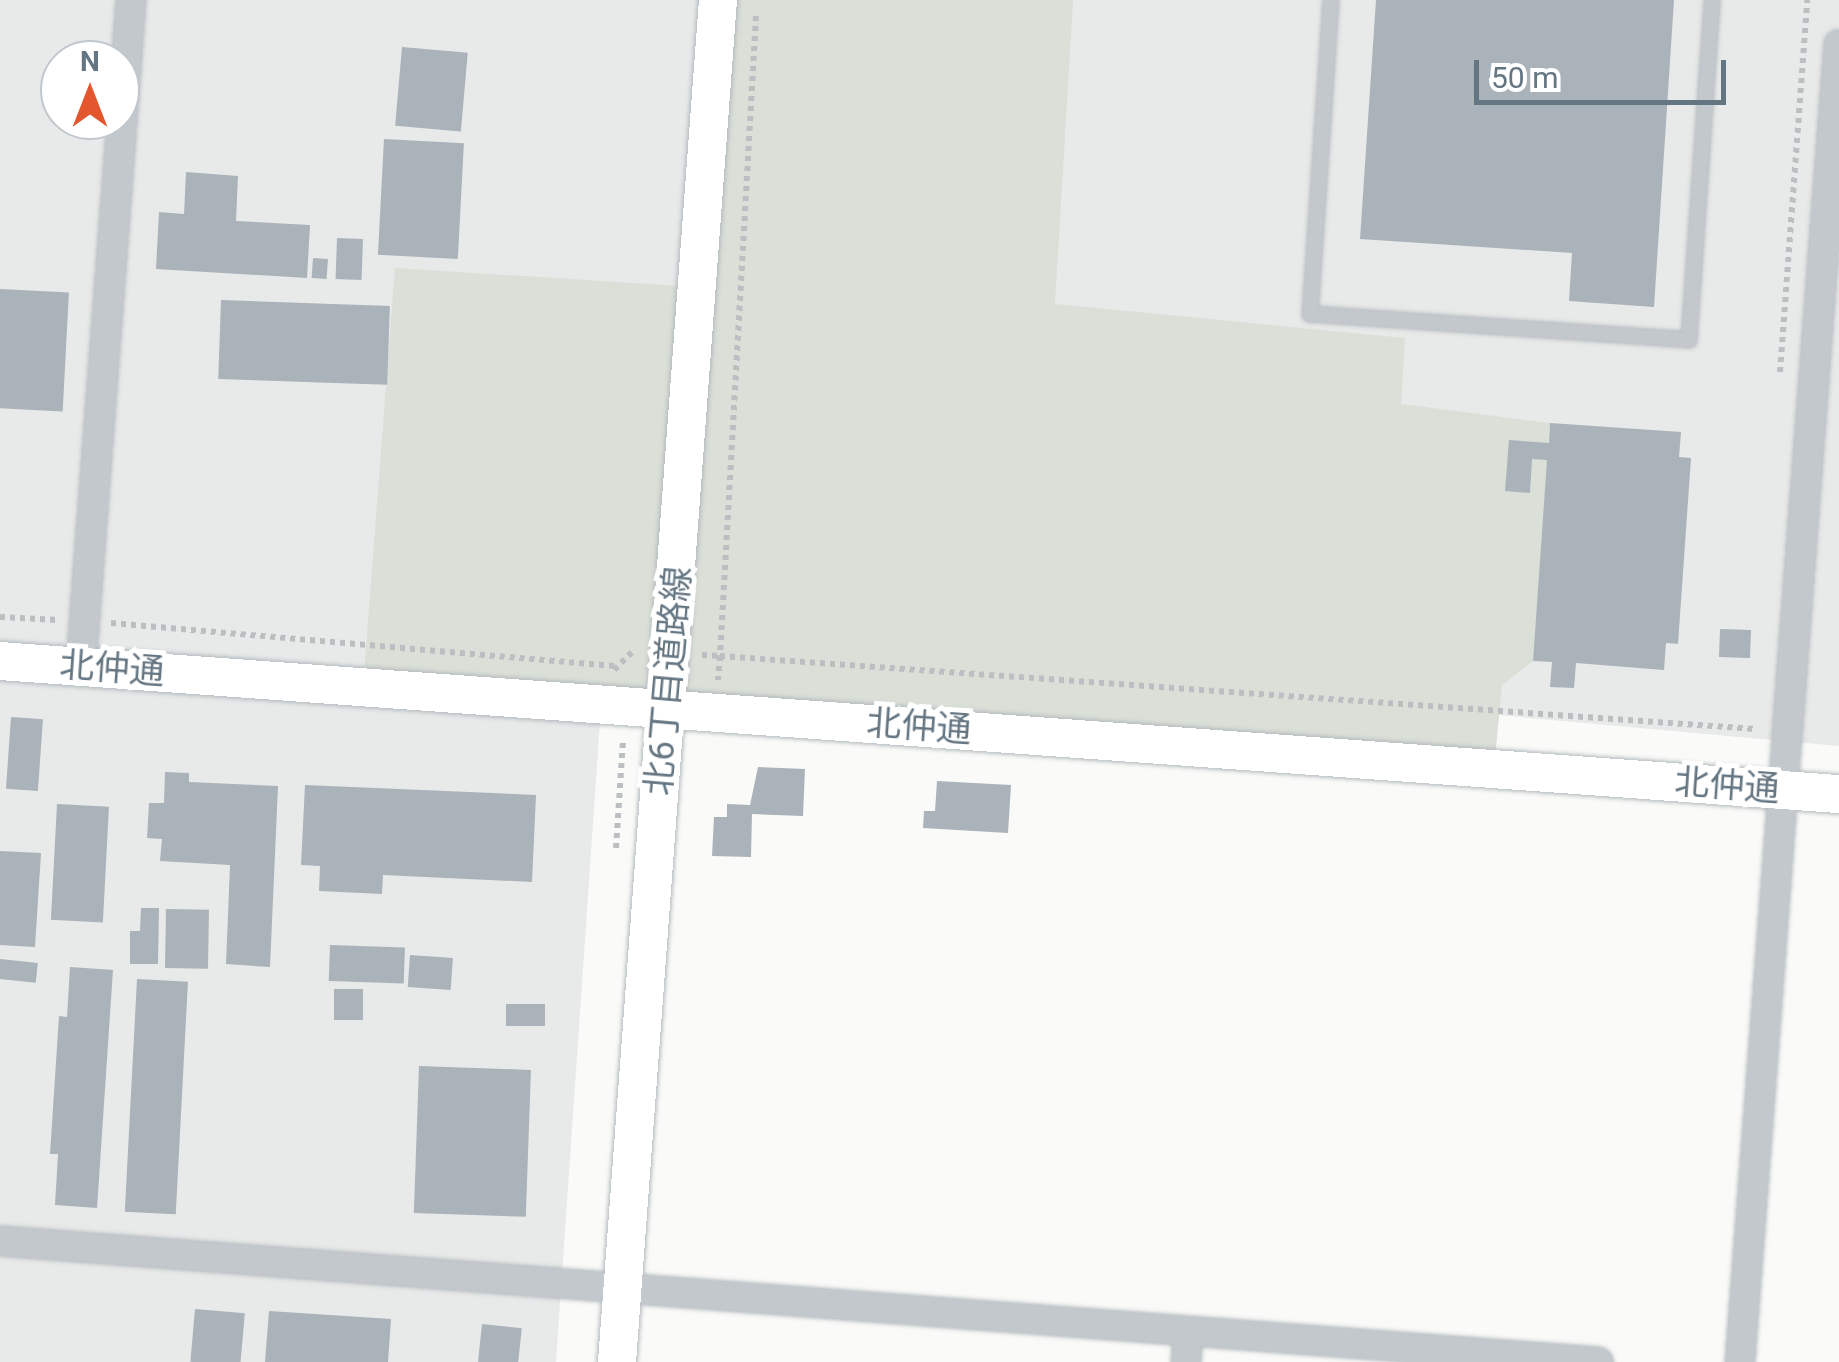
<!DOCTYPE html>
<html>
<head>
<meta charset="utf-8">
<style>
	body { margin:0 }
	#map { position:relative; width:1839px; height:1362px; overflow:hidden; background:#fafaf8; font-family:Roboto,"Noto Sans JP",sans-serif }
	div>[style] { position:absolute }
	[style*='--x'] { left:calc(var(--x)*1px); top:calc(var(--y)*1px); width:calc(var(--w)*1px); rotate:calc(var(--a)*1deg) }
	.built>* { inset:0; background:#e8e9e9 }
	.green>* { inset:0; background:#dadfd7 }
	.building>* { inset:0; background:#aab3b9; transform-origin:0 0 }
	.path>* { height:6px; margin-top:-3px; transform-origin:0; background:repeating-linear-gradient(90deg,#bbbfc2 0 5px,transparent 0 10px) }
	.roads { filter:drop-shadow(0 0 2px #b3babf) drop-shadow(0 0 2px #b3babf) }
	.lane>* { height:14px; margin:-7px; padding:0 7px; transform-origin:7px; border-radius:7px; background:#c3c8cc }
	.street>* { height:28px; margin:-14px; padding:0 14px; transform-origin:14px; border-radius:14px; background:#c3c8cc }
	.secondary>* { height:38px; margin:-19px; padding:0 19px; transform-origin:19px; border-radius:19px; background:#fff }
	span { translate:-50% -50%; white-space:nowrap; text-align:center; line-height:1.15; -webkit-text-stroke:10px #fff; paint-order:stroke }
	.street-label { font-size:35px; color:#657683 }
	.north { position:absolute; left:40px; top:40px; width:100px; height:100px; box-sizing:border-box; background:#fff; border:2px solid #c1c8cd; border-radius:50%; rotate:0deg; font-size:28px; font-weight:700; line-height:40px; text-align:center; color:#657683 }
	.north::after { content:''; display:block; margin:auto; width:35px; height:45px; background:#e4572e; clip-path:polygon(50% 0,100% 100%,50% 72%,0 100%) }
	.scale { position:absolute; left:1474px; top:60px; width:252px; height:45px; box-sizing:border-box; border:5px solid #657683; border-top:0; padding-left:12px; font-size:30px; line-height:35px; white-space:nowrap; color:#657683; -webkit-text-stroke:8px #fff; paint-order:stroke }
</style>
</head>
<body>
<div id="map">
	<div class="built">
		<div style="clip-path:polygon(evenodd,0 0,1839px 0,1839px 746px,606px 634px,556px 1362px,0 1362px,0 0,60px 60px,120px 60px,120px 120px,60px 120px,60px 60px)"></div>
	</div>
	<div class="green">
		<div style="clip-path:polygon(718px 0,1073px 0,1055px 304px,1405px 338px,1401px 404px,1550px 423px,1533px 661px,1502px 685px,1494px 769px,363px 687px,395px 268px,697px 287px)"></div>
	</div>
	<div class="building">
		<div style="clip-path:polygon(1376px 0,1674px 0,1654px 307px,1569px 301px,1572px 253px,1360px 239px)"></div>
		<div style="left:402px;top:47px;width:66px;height:79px;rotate:5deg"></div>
		<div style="left:384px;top:139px;width:80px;height:116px;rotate:3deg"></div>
		<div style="clip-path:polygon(186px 172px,238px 176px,236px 221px,310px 225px,307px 278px,156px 269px,159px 212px,184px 214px)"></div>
		<div style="left:337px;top:238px;width:26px;height:41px;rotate:2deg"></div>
		<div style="left:313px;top:258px;width:15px;height:20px;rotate:4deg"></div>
		<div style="left:0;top:289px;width:69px;height:119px;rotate:3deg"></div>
		<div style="left:221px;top:300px;width:169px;height:79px;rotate:2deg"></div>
		<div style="clip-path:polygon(1550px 423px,1681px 432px,1679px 457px,1691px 458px,1678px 644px,1666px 643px,1664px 670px,1576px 663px,1574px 688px,1550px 687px,1552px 662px,1533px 661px,1547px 460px,1532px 459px,1530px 493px,1505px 491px,1509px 440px,1549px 443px)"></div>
		<div style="left:1720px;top:629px;width:31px;height:28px;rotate:2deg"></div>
		<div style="left:11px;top:717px;width:32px;height:72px;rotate:4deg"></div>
		<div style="clip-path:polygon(758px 767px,805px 769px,803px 816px,752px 814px,751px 857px,712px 856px,714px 817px,727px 817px,727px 804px,750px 805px)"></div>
		<div style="clip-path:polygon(165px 772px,189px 773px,189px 782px,278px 786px,270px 967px,226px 964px,230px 865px,160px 861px,162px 839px,147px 838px,149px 803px,164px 803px)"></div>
		<div style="clip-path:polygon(937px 781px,1011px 785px,1008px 833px,923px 828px,924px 811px,935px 811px)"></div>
		<div style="clip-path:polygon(305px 785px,536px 795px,532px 882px,383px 875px,382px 894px,319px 891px,320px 866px,301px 865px)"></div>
		<div style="left:57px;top:804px;width:52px;height:116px;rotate:3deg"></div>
		<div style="clip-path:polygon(0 851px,41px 853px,35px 947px,0 945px)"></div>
		<div style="clip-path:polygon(141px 908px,159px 908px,158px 964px,130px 964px,130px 931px,140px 931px)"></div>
		<div style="left:166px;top:909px;width:43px;height:59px;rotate:1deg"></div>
		<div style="left:330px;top:945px;width:75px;height:36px;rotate:2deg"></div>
		<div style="left:410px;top:955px;width:43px;height:32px;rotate:4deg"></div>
		<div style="left:0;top:959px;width:38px;height:20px;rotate:6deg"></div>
		<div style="clip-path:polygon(70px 967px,113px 970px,97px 1208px,55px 1205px,58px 1154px,50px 1154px,59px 1016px,67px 1017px)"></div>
		<div style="left:137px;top:979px;width:51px;height:233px;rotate:3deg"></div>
		<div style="left:334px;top:989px;width:29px;height:31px"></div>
		<div style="left:506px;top:1004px;width:39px;height:22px"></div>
		<div style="left:419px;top:1066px;width:112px;height:147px;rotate:2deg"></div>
		<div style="left:195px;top:1309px;width:50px;height:53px;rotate:5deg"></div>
		<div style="clip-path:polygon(269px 1311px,391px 1319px,388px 1362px,265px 1362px)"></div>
		<div style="left:482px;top:1324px;width:40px;height:38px;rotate:6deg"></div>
	</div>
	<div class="path">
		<div style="--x:756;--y:16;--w:641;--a:93.22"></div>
		<div style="--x:720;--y:656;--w:1038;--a:4.03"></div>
		<div style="--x:1780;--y:372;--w:373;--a:-85.8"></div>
		<div style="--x:0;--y:617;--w:59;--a:2.9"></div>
		<div style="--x:111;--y:623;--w:505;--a:4.89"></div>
		<div style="--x:702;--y:655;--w:18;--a:3"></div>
		<div style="--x:720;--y:656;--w:24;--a:95"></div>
		<div style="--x:614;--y:670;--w:30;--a:-45"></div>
		<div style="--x:616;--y:848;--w:107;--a:-86.3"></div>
	</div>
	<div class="roads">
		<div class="lane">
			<div style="--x:1331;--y:0;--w:315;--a:93.8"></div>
			<div style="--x:1310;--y:314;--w:380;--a:3.9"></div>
			<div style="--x:1689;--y:340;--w:341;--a:-86.1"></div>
		</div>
		<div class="street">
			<div style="--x:81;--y:667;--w:669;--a:-85.71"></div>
			<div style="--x:0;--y:1241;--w:1603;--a:4.33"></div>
			<div style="--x:1186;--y:1362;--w:28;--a:-86"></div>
			<div style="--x:1740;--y:1362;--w:1321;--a:-85.7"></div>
		</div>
		<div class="secondary">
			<div style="--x:0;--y:661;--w:1844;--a:4.14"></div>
			<div style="--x:617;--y:1362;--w:1366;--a:-85.76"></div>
		</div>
	</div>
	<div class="street-label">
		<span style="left:112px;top:669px;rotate:4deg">北仲通</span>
		<span style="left:669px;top:681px;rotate:-85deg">北6丁目道路線</span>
		<span style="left:919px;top:727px;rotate:4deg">北仲通</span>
		<span style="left:1727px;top:786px;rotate:4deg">北仲通</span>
	</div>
	<div class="north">N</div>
	<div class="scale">50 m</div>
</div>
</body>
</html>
